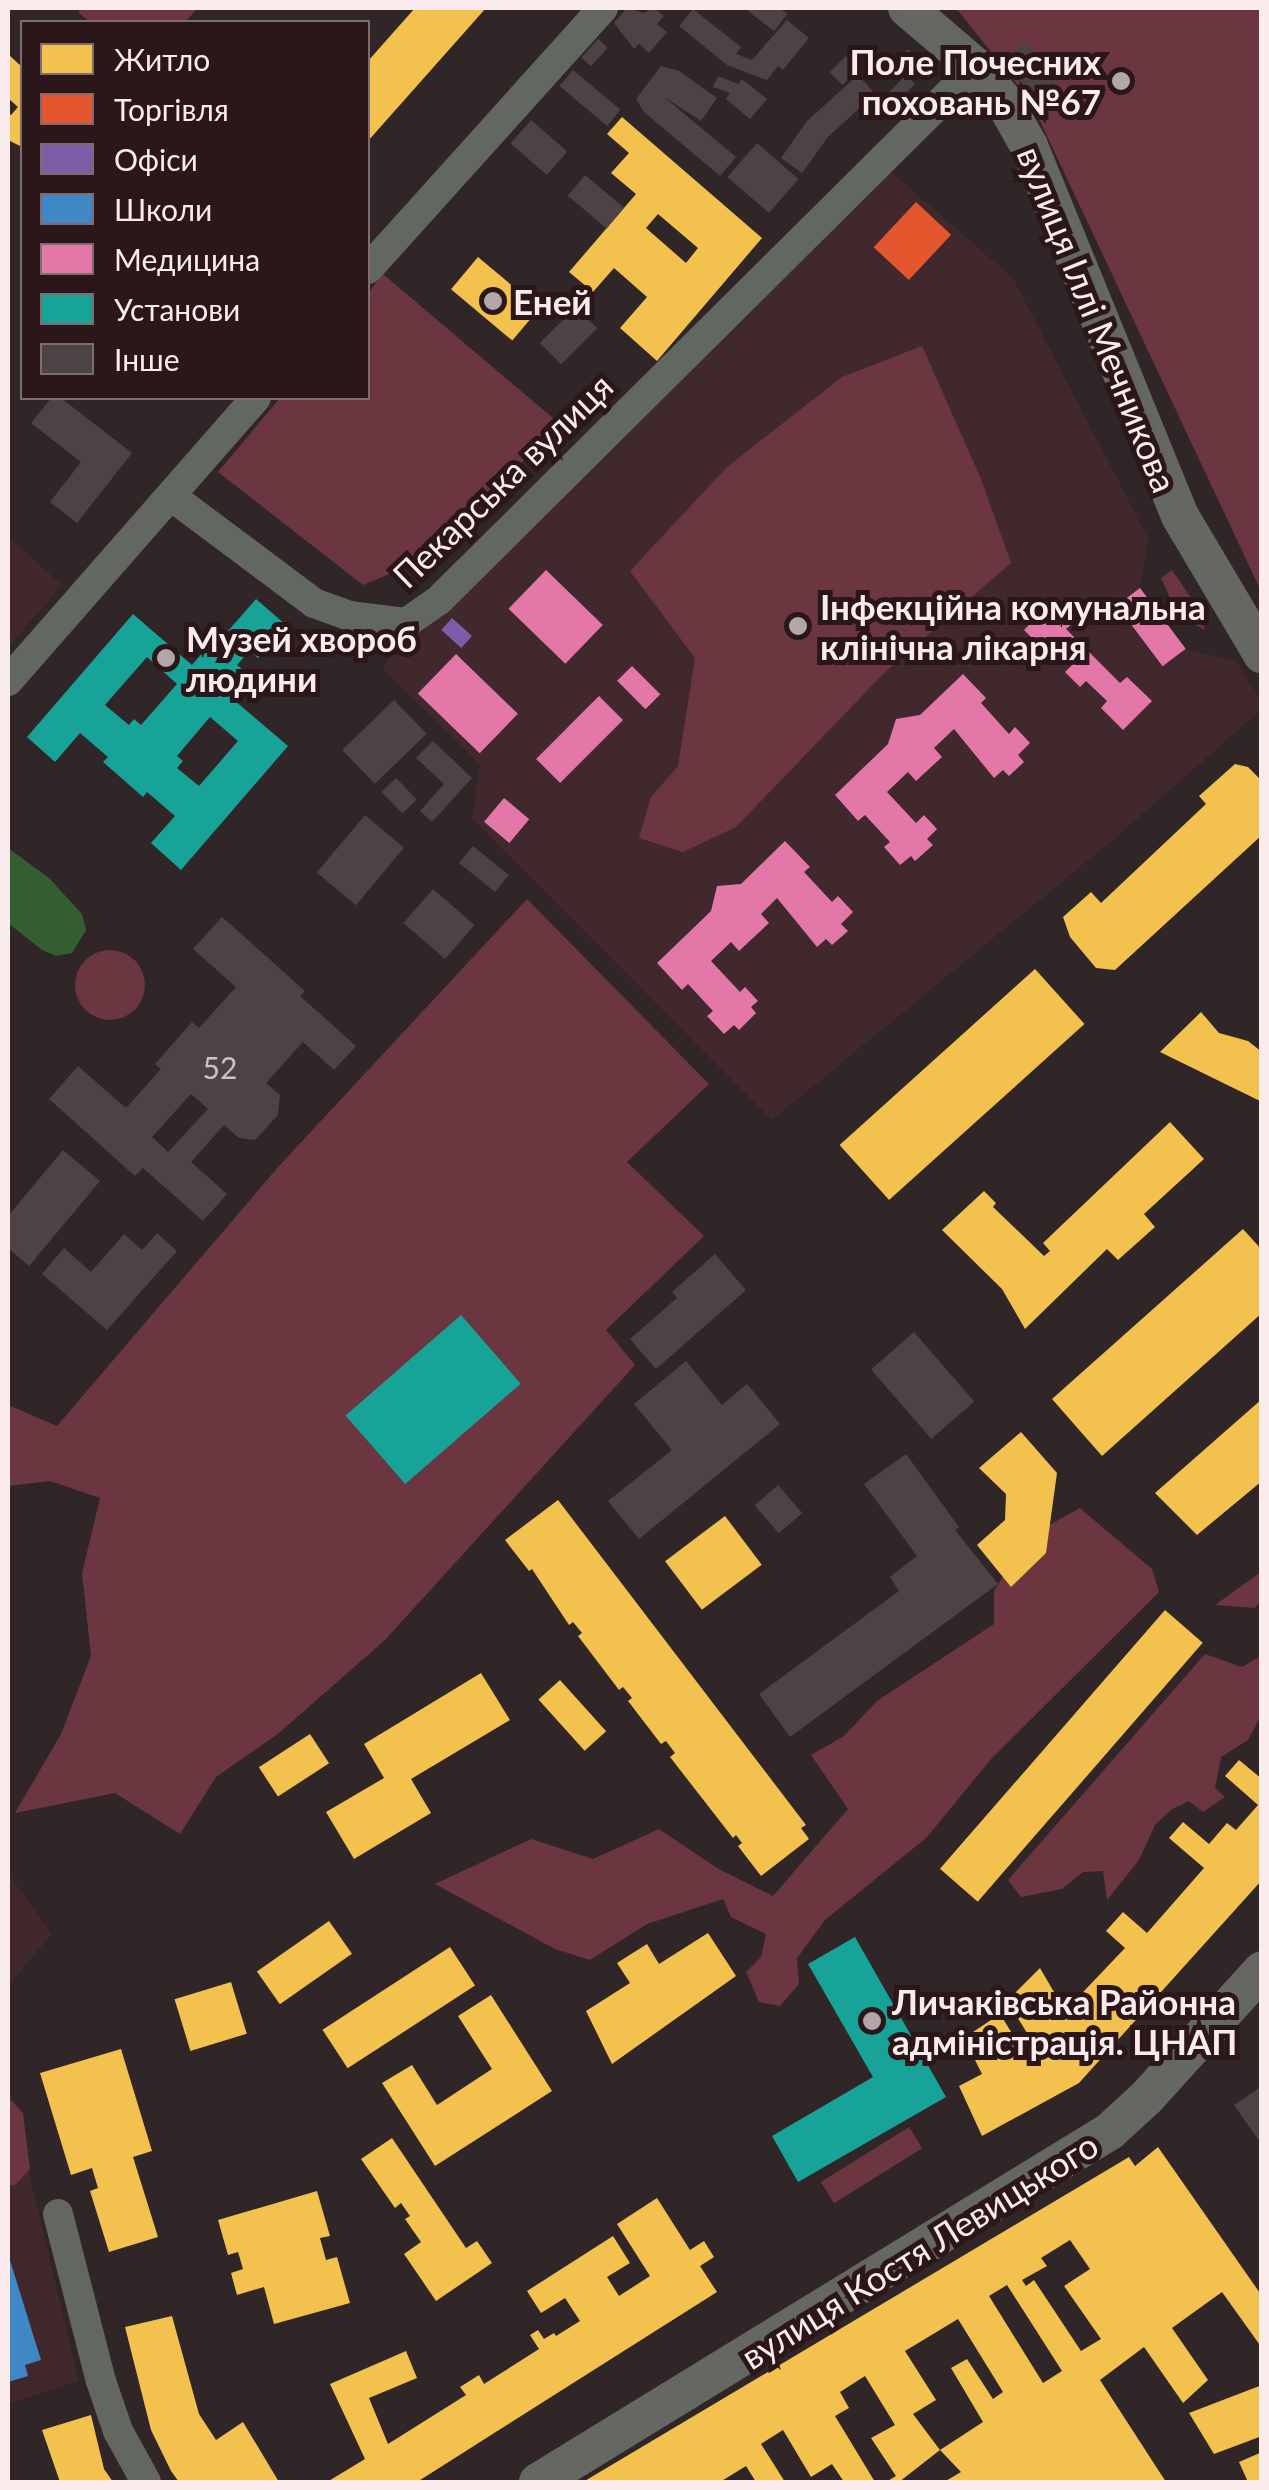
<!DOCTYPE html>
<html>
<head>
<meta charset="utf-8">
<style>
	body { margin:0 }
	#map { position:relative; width:1269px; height:2490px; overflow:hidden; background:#302527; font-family:Lato,sans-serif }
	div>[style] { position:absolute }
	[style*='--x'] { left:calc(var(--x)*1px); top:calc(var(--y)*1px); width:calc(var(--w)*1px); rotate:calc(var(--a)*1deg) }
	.built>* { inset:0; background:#41282c }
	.green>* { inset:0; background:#6c3641; transform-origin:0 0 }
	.round { border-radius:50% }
	.water>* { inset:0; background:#345e32 }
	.homes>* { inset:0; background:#f2c14e; transform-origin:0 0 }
	.shops>* { inset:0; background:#e4572e; transform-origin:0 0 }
	.offices>* { inset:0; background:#7b5ea7; transform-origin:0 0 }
	.schools>* { inset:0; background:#3f88c5 }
	.health>* { inset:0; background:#e377a8; transform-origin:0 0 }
	.public>* { inset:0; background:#17a398; transform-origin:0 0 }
	.building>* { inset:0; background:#4d4345; transform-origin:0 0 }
	.minor>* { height:30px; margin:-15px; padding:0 15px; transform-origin:15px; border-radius:15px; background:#626760 }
	.major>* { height:38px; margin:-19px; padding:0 19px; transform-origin:19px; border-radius:19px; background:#656762 }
	.tram>* { height:2.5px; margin:-1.25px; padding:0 1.25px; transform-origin:1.25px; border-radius:1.25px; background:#676462 }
	.dots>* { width:28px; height:28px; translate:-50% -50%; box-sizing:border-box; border:5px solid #2b171a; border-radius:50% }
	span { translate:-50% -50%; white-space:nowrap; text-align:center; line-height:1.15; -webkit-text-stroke:10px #2b171a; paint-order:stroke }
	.number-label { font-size:30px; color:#cfc1c3 }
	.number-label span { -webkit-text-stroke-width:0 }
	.poi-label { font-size:35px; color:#faebed; font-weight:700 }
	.right { translate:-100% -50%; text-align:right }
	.left { translate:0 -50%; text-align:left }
	.street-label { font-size:35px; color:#faebed }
	.frame { position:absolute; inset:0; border:10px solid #faebed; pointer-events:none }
	.legend { position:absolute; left:20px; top:20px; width:350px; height:380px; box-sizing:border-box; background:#2b171a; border:2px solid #7e6c6e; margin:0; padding:12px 18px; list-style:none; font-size:30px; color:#faebed }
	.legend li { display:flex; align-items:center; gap:20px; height:50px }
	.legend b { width:50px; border:2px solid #7e6c6e }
</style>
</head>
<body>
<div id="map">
	<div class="built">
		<div style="clip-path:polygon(890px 171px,1013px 278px,1148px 538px,1140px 588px,1186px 649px,1236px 661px,1261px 700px,1261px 710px,1113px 840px,772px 1120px,472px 819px,480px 764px,382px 668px,393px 652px,456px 604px)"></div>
		<div style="clip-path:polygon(8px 536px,62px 585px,8px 647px)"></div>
		<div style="clip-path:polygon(8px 1873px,52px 1934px,8px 1986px)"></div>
		<div style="clip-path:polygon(8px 2086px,79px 2381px,8px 2404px)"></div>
	</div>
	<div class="green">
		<div style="clip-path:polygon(83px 8px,198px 8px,185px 22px,90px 22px,78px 12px)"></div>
		<div style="clip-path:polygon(956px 8px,1261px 8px,1261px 591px,1031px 102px)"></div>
		<div style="clip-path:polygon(383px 274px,560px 424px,429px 557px,363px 585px,218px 472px,280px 398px,368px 398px,368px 293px)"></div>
		<div style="clip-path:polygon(922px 346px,981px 479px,1011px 563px,884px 673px,736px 827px,683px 852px,639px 838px,651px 797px,678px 766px,695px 658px,630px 571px,727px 467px,842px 377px)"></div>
		<div style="clip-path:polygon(1172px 570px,1196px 605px,1205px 630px,1181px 618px,1174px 607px,1161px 578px)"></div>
		<div style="clip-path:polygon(527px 899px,709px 1084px,627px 1162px,704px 1236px,606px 1330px,635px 1365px,385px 1640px,279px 1733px,216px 1777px,180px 1834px,115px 1793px,15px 1813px,61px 1734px,91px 1656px,82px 1573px,100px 1498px,50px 1481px,8px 1486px,8px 1405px,57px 1426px,279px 1166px)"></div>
		<div class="round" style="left:75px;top:950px;width:70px;height:70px"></div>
		<div style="clip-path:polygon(1080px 1508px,1152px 1569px,1159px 1592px,992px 1758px,926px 1838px,825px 1920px,797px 1958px,799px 1984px,780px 2006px,759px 2002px,746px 1972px,761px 1957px,766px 1934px,731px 1917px,723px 1899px,647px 1924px,590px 1960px,555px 1949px,435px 1884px,531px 1839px,593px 1859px,659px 1829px,717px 1868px,773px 1896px,848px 1809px,811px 1755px,844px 1736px,877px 1701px,994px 1624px,994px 1591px,1008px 1568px,1042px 1529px)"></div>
		<div style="clip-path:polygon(1261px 1572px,1261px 1600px,1255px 1608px,1215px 1605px)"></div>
		<div style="clip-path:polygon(1205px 1654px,1242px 1667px,1261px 1656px,1261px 1716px,1248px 1740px,1221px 1757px,1215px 1788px,1225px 1797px,1203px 1812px,1189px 1801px,1172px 1809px,1155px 1825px,1139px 1860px,1107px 1900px,1103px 1871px,1083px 1872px,1062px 1889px,1021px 1897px,1008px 1880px)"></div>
		<div style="clip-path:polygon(8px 2097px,23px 2113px,30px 2169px,15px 2185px,8px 2185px)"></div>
		<div style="left:909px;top:2127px;width:25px;height:104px;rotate:58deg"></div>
	</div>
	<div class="water">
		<div style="clip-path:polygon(8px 848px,49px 878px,82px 914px,86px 930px,72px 953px,56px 956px,42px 950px,8px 923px)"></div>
	</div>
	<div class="homes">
		<div style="clip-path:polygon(415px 8px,486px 8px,368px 141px,368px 61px)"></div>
		<div style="clip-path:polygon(8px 54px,22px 67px,22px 147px,8px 140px,8px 113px,11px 115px,18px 107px,8px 98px)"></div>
		<div style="clip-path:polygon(evenodd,622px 117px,762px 238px,657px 361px,620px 328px,647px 297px,614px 268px,593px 292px,569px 272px,636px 194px,611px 173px,629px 153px,607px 134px,622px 117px,658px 214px,698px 248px,686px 263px,646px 228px,658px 214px)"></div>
		<div style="left:478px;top:257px;width:80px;height:42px;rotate:40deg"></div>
		<div style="clip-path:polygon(1235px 764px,1248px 767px,1262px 781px,1262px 835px,1115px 970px,1096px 968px,1070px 937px,1063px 917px,1091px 892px,1101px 903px,1206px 804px,1199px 796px)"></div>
		<div style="left:1035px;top:969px;width:74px;height:263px;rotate:48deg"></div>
		<div style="clip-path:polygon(1201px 1012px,1219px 1033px,1248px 1041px,1262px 1052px,1262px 1102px,1160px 1052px)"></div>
		<div style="clip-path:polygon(1170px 1122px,1204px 1159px,1144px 1214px,1155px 1227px,1118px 1260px,1107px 1249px,1025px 1329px,1002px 1289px,942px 1230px,984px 1191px,996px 1203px,993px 1207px,1044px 1256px,1050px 1251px,1043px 1243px)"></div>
		<div style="clip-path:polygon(1243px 1229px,1262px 1250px,1262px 1313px,1102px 1456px,1052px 1399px)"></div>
		<div style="clip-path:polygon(1262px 1399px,1262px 1481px,1197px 1535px,1155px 1493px)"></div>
		<div style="clip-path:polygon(1021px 1432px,1057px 1473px,1046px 1553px,1011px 1587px,977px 1545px,1005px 1520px,1006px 1494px,979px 1468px)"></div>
		<div style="clip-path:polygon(558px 1500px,806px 1825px,801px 1828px,809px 1839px,761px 1876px,738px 1846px,742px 1843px,736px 1835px,733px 1838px,670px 1757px,675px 1753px,666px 1741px,661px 1744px,628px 1701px,632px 1698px,623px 1687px,619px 1690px,578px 1636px,582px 1633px,573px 1622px,569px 1625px,532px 1569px,529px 1571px,505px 1540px)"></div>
		<div style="left:725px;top:1516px;width:61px;height:75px;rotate:53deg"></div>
		<div style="left:1165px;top:1610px;width:50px;height:343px;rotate:41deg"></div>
		<div style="clip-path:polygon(481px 1673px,510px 1720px,411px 1779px,431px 1813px,354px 1859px,326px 1812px,384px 1778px,364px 1744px)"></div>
		<div style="left:560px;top:1680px;width:69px;height:29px;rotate:48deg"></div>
		<div style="left:310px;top:1734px;width:35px;height:61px;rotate:57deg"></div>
		<div style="clip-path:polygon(1239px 1760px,1262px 1779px,1262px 1880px,1079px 2083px,982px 2136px,959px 2086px,982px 2074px,964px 2038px,1000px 2014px,1023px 2051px,1034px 2044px,1007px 2001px,1040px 1968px,1065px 2011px,1125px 1948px,1106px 1931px,1123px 1912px,1147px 1933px,1204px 1868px,1169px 1838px,1183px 1822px,1209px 1844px,1227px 1823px,1236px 1830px,1258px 1805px,1225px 1776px)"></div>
		<div style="left:329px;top:1921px;width:40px;height:88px;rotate:55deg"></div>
		<div style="clip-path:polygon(708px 1933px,736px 1976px,612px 2064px,586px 2011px,630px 1983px,617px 1963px,647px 1944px,659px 1964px)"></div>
		<div style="left:450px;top:1947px;width:46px;height:152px;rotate:57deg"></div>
		<div style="left:231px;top:1982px;width:54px;height:59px;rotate:73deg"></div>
		<div style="clip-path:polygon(491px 1995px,552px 2091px,435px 2166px,382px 2083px,412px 2065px,437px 2105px,492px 2069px,458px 2016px)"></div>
		<div style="clip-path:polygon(121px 2049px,152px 2151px,133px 2157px,158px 2237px,109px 2252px,90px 2191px,98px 2188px,92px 2168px,71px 2175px,40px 2073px)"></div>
		<div style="clip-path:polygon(392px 2138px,466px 2248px,477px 2241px,492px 2263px,436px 2301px,404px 2254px,421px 2242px,405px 2219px,410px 2216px,401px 2203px,395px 2208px,361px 2159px)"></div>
		<div style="clip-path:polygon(evenodd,1158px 2147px,1262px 2296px,1262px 2348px,1222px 2292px,1172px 2328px,1208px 2380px,1183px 2403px,1144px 2347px,1100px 2380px,1166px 2482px,944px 2482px,961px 2472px,940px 2450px,983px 2422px,951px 2368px,967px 2359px,993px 2399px,1003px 2392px,958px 2319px,905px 2351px,936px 2400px,913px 2414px,940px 2450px,899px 2482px,886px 2482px,896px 2476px,871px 2438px,895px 2425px,865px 2376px,840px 2392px,849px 2408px,835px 2416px,875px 2482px,844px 2482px,832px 2464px,811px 2477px,783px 2430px,761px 2444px,785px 2482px,756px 2482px,746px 2466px,720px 2482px,583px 2482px,1129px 2157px,1135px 2166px,1158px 2147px,1070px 2240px,1090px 2269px,1064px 2286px,1101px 2339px,1081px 2351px,1034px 2280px,1026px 2286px,1022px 2280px,1047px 2266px,1041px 2258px,1070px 2240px,1158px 2147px,1007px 2285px,1062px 2371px,1043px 2383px,989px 2296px,1007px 2285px)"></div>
		<div style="clip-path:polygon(317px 2191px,330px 2236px,320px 2238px,326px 2260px,337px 2257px,350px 2303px,274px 2324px,264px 2287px,237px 2295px,231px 2273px,243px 2269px,238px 2252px,228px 2255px,218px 2220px)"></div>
		<div style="clip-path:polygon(657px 2198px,690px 2250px,704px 2241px,714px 2257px,700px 2266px,717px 2292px,417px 2482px,327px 2482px,365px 2459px,330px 2384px,406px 2351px,417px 2378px,369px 2398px,388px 2444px,466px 2395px,460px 2387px,479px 2375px,484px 2384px,539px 2349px,530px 2335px,538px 2330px,544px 2339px,554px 2333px,556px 2336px,580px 2321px,565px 2298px,541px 2313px,527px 2291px,613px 2236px,630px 2263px,607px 2277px,619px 2296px,650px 2276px,617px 2224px)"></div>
		<div style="clip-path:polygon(172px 2316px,199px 2414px,216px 2440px,243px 2422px,279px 2482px,179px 2482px,171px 2471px,151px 2430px,125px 2327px)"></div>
		<div style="clip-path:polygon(1262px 2385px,1262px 2436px,1214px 2454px,1189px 2413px)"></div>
		<div style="clip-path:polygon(91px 2415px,104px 2469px,113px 2482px,60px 2482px,42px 2430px)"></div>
		<div style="clip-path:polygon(1262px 2452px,1262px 2482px,1248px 2482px,1239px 2462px)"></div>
	</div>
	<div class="shops">
		<div style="left:916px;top:202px;width:48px;height:62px;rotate:43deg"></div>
	</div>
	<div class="offices">
		<div style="left:452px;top:618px;width:27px;height:16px;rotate:42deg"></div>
	</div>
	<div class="schools">
		<div style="clip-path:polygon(8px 2254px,41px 2360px,25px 2365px,28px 2376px,8px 2382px)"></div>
	</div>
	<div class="health">
		<div style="left:546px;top:570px;width:79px;height:54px;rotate:44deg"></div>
		<div style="left:1140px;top:588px;width:76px;height:29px;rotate:53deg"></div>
		<div style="clip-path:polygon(1052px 601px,1074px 622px,1066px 629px,1120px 683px,1127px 677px,1152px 701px,1123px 730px,1101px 708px,1107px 701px,1086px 681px,1080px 687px,1065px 672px,1072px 665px,1053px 646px,1047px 653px,1024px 630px)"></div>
		<div style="left:456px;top:654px;width:86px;height:55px;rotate:44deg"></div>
		<div style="left:632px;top:666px;width:40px;height:21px;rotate:45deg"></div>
		<div style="clip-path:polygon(963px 674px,986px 698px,981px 703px,1009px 734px,1015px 727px,1030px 743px,1018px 755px,1024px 762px,1009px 776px,1003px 770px,994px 778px,954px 729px,934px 748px,942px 757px,916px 781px,908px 772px,887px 792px,916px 823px,924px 815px,937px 829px,927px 839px,933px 845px,915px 861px,911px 856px,900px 865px,884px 847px,890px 842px,865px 815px,858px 821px,835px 795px,888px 744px,896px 719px,920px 715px)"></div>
		<div style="left:599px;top:696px;width:34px;height:89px;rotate:45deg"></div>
		<div style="left:504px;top:798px;width:33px;height:31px;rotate:40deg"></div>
		<div style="clip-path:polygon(785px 841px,810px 867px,804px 872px,832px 902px,838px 896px,853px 912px,841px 924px,848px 931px,832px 945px,826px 939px,817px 947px,777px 898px,761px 914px,769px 923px,739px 951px,731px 942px,711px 961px,740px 992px,745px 987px,758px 1001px,751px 1007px,756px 1013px,739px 1030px,734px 1025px,724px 1034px,707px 1016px,713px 1011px,688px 984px,682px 990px,657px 963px,711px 911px,717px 886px,741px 884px)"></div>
	</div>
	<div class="public">
		<div style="clip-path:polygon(evenodd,256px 599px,286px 625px,258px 658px,250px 650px,237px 665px,243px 670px,245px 687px,234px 700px,288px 746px,181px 870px,151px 843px,175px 816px,147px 792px,143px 797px,103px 762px,108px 757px,80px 733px,55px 762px,27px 737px,133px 614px,192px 665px,204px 651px,218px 648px,224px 654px,238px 639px,228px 631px,256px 599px,147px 657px,177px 684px,141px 725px,134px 719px,129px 725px,105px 705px,147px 657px,256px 599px,210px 717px,238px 741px,199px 786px,177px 768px,183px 761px,177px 756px,210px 717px)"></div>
		<div style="left:461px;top:1315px;width:91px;height:153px;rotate:49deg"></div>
		<div style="clip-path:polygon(855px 1937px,946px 2097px,798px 2182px,772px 2136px,873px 2077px,808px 1964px)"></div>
	</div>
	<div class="building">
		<div style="clip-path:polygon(627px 8px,644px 13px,654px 8px,664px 16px,657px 24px,667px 32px,649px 53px,639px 44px,634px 49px,614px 23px)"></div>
		<div style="clip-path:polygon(744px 8px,779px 8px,787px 14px,774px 31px)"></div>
		<div style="clip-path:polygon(693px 9px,741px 47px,736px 54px,752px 60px,787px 20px,809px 38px,783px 70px,778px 66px,767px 80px,727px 65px,679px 26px)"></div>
		<div style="left:598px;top:39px;width:13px;height:25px;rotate:42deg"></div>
		<div style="left:1026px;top:42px;width:59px;height:28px;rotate:53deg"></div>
		<div style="left:908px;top:49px;width:20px;height:12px;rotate:45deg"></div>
		<div style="left:846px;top:56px;width:18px;height:23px;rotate:45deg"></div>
		<div style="clip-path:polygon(661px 66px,679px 71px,717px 98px,701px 121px,664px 97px,736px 157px,720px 176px,644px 112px,636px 99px)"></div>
		<div style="left:573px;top:70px;width:62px;height:21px;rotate:40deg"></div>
		<div style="clip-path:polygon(858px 75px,875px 94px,828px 137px,802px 173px,781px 158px,807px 121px)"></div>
		<div style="left:906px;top:75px;width:13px;height:25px;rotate:45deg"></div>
		<div style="clip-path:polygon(718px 76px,738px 84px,742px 79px,767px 99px,750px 119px,726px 99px,730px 93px,713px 87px)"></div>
		<div style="left:531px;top:120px;width:48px;height:31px;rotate:41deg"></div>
		<div style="left:757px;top:143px;width:55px;height:45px;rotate:41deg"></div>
		<div style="left:585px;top:175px;width:51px;height:27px;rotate:40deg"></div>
		<div style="left:576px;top:307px;width:30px;height:51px;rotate:45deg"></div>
		<div style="clip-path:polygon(51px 398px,61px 398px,132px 453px,77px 523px,50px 502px,81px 462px,31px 423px)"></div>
		<div style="left:394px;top:700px;width:47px;height:72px;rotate:46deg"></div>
		<div style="clip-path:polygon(433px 741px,472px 778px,432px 822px,420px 811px,444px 784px,416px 758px)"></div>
		<div style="left:396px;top:778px;width:30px;height:20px;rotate:46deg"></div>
		<div style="left:365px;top:815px;width:51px;height:75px;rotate:40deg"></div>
		<div style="left:473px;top:846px;width:46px;height:22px;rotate:39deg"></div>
		<div style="left:433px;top:889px;width:55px;height:45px;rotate:41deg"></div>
		<div style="clip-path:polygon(evenodd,222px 917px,305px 991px,300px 996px,356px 1046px,334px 1070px,303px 1042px,266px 1083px,280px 1095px,278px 1115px,255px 1140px,239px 1138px,224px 1125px,191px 1162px,227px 1194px,203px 1221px,143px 1168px,135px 1176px,49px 1099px,78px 1066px,126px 1108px,161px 1069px,155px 1064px,192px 1022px,199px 1028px,236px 987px,193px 949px,222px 917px,191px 1094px,208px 1109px,168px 1152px,152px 1137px,191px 1094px)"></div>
		<div style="clip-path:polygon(63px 1150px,100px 1181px,29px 1266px,8px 1248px,8px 1216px)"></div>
		<div style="clip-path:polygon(157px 1233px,177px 1251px,107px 1330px,42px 1274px,64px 1248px,91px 1272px,124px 1234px,142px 1250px)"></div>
		<div style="clip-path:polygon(715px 1254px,746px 1290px,656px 1369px,630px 1339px,677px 1298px,672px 1292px)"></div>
		<div style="left:914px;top:1332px;width:92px;height:57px;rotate:49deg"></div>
		<div style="clip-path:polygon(686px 1361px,722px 1405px,747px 1384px,780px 1424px,639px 1539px,608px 1501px,672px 1450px,634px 1404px)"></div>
		<div style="clip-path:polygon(906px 1454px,959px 1527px,955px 1530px,998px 1584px,790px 1737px,759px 1694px,899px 1591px,890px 1577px,917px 1556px,864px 1484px)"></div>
		<div style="left:778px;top:1485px;width:37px;height:31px;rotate:49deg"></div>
		<div style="clip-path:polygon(1262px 2086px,1262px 2145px,1234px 2105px)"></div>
	</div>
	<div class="minor">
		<div style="--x:368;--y:269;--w:351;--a:-48"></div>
		<div style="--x:171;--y:496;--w:179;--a:36.8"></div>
		<div style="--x:314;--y:603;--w:37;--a:20"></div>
		<div style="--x:349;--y:616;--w:57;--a:7"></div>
		<div style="--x:406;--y:623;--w:40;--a:-34.9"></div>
		<div style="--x:439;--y:600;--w:757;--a:-44.79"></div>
		<div style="--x:8;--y:681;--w:376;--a:-48.8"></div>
		<div style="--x:58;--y:2214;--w:172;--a:75.6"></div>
		<div style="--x:101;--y:2381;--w:53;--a:71.2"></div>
		<div style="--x:118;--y:2431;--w:58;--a:61.2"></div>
	</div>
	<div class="major">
		<div style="--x:907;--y:8;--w:91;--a:40.5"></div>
		<div style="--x:976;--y:67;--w:43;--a:50.7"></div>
		<div style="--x:1003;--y:100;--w:53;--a:60.5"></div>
		<div style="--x:1029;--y:146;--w:400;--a:67.8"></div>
		<div style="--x:1180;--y:516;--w:161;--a:59.3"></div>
		<div style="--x:538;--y:2482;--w:671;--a:-31.53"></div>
		<div style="--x:1110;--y:2131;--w:50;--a:-42.6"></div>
		<div style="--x:1147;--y:2097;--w:171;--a:-47.8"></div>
	</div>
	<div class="tram">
		<div style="--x:892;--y:8;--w:101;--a:40.6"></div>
		<div style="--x:969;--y:74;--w:76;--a:53.6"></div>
		<div style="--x:1014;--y:135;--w:36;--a:62"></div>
		<div style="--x:1031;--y:167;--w:359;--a:68.6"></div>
		<div style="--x:1162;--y:501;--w:196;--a:59.2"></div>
		<div style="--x:932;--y:8;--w:48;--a:40"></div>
		<div style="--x:969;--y:39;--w:60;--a:51"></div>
		<div style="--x:1007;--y:86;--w:48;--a:61.3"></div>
		<div style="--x:1030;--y:128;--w:413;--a:67.7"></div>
		<div style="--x:1187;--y:510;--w:147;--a:59.2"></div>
	</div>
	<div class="dots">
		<div style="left:1121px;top:81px;background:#b3a6a8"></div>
		<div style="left:493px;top:301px;background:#b3a6a8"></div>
		<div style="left:798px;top:626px;background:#b3a6a8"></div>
		<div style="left:166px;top:658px;background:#b3a6a8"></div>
		<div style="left:872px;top:2021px;background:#b3a6a8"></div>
	</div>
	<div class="number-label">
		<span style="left:220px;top:1067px">52</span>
	</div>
	<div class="poi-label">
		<span class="right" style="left:1101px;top:81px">Поле Почесних<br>поховань №67</span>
		<span class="left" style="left:513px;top:301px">Еней</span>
		<span class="left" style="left:820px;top:626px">Інфекційна комунальна<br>клінічна лікарня</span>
		<span class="left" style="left:186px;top:658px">Музей хвороб<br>людини</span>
		<span class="left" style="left:892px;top:2021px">Личаківська Районна<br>адміністрація. ЦНАП</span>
	</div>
	<div class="street-label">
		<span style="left:1098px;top:319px;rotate:68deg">вулиця Іллі Мечникова</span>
		<span style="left:502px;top:480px;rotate:-44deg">Пекарська вулиця</span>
		<span style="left:919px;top:2250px;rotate:-32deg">вулиця Костя Левицького</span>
	</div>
	<div class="frame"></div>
	<ul class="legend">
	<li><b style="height:28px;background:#f2c14e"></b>Житло</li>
	<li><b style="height:28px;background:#e4572e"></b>Торгівля</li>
	<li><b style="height:28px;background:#7b5ea7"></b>Офіси</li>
	<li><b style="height:28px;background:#3f88c5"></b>Школи</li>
	<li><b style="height:28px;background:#e377a8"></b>Медицина</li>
	<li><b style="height:28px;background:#17a398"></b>Установи</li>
	<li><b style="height:28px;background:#4d4345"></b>Інше</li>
	</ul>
</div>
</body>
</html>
